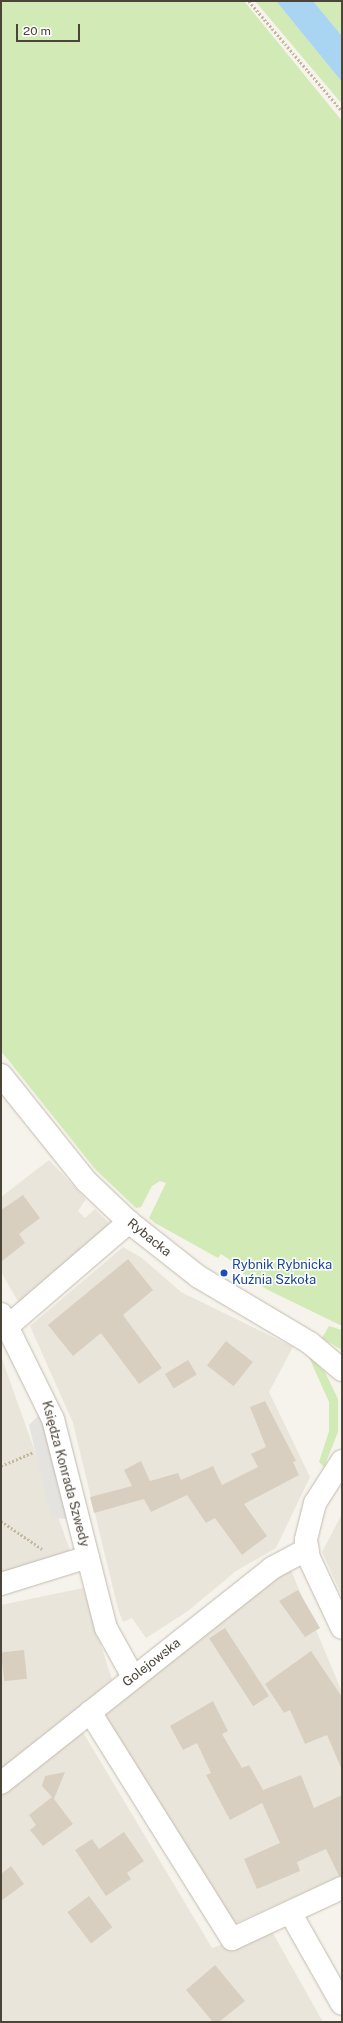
<!DOCTYPE html>
<html>
<head>
<meta charset="utf-8">
<style>
	body { margin:0 }
	#map { position:relative; width:343px; height:2023px; overflow:hidden; background:#f6f3ec; font-family:"Public Sans",sans-serif }
	div>[style] { position:absolute }
	[style*='--x'] { left:calc(var(--x)*1px); top:calc(var(--y)*1px); width:calc(var(--w)*1px); rotate:calc(var(--a)*1deg) }
	.residential>* { inset:0; background:#eae5da }
	.green>* { inset:0; background:#d2eab5 }
	.parking>* { inset:0; background:#e5e3e0 }
	.water>* { inset:0; background:#a9d4f2 }
	.building>* { inset:0; background:#d8cfc1; transform-origin:0 0 }
	.path>* { height:2.5px; margin-top:-1.25px; transform-origin:0; background:repeating-linear-gradient(90deg,#c4b79f 0 2px,transparent 0 4px) }
	.roads { filter:drop-shadow(0 0 1px #c2bbae) drop-shadow(0 0 1px #c2bbae) }
	.street>* { height:22px; margin:-11px; padding:0 11px; transform-origin:11px; border-radius:11px; background:#fff }
	.dots>* { width:11px; height:11px; translate:-50% -50%; box-sizing:border-box; border:2px solid #fff; border-radius:50% }
	span { translate:-50% -50%; white-space:nowrap; text-align:center; line-height:1.15; -webkit-text-stroke:3px #fff; paint-order:stroke }
	.street-label { font-size:13px; color:#4b4439 }
	.transit-label { font-size:13px; color:#164399 }
	.left { translate:0 -50%; text-align:left }
	.frame { position:absolute; inset:0; border:2px solid #4b4439; pointer-events:none }
	.scale { position:absolute; left:16px; top:24px; width:64px; height:18px; box-sizing:border-box; border:2px solid #4b4439; border-top:0; padding-left:5px; font-size:12px; line-height:14px; white-space:nowrap; color:#4b4439; -webkit-text-stroke:3px #fff; paint-order:stroke }
</style>
</head>
<body>
<div id="map">
	<div class="residential">
		<div style="clip-path:polygon(49px 1160px,86px 1199px,78px 1211px,85px 1218px,95px 1209px,111px 1225px,20px 1305px,1px 1272px,1px 1197px)"></div>
		<div style="clip-path:polygon(123px 1247px,142px 1258px,181px 1292px,293px 1347px,269px 1392px,310px 1477px,276px 1548px,236px 1571px,188px 1611px,146px 1638px,132px 1618px,123px 1622px,118px 1609px,73px 1423px,30px 1326px)"></div>
		<div style="clip-path:polygon(1px 1356px,77px 1570px,1px 1585px)"></div>
		<div style="clip-path:polygon(342px 1514px,342px 1596px,322px 1552px)"></div>
		<div style="clip-path:polygon(290px 1568px,342px 1692px,342px 1875px,223px 1929px,96px 1716px)"></div>
		<div style="clip-path:polygon(83px 1588px,112px 1680px,1px 1773px,1px 1605px)"></div>
		<div style="clip-path:polygon(81px 1729px,212px 1948px,270px 1928px,323px 2022px,1px 2022px,1px 1796px)"></div>
	</div>
	<div class="green">
		<div style="clip-path:polygon(1px 1px,244px 1px,342px 121px,342px 1326px,266px 1289px,233px 1267px,235px 1263px,221px 1254px,218px 1258px,155px 1223px,149px 1218px,166px 1183px,160px 1181px,152px 1186px,141px 1207px,136px 1208px,95px 1169px,1px 1051px)"></div>
		<div style="clip-path:polygon(255px 1px,276px 1px,342px 82px,342px 104px)"></div>
		<div style="clip-path:polygon(313px 1px,342px 1px,342px 36px)"></div>
		<div style="clip-path:polygon(329px 1326px,342px 1330px,342px 1350px,322px 1338px)"></div>
		<div style="clip-path:polygon(308px 1355px,325px 1372px,338px 1399px,338px 1432px,324px 1467px,319px 1462px,329px 1431px,329px 1402px)"></div>
	</div>
	<div class="parking">
		<div style="clip-path:polygon(42px 1412px,68px 1519px,51px 1518px,29px 1425px)"></div>
	</div>
	<div class="water">
		<div style="clip-path:polygon(276px 1px,313px 1px,342px 36px,342px 82px)"></div>
	</div>
	<div class="building">
		<div style="clip-path:polygon(23px 1195px,40px 1218px,19px 1234px,25px 1243px,1px 1262px,1px 1210px)"></div>
		<div style="clip-path:polygon(128px 1259px,153px 1290px,123px 1315px,162px 1368px,139px 1384px,101px 1333px,73px 1356px,48px 1325px)"></div>
		<div style="left:226px;top:1341px;width:34px;height:31px;rotate:38deg"></div>
		<div style="left:188px;top:1360px;width:17px;height:27px;rotate:59deg"></div>
		<div style="clip-path:polygon(265px 1401px,296px 1461px,293px 1462px,299px 1475px,244px 1504px,267px 1536px,242px 1555px,215px 1518px,206px 1523px,187px 1495px,151px 1512px,144px 1499px,94px 1513px,90px 1497px,132px 1486px,124px 1470px,141px 1461px,150px 1481px,178px 1473px,181px 1480px,213px 1466px,222px 1485px,258px 1467px,251px 1454px,266px 1447px,250px 1407px)"></div>
		<div style="clip-path:polygon(298px 1590px,320px 1628px,305px 1637px,279px 1601px)"></div>
		<div style="left:225px;top:1628px;width:81px;height:19px;rotate:57deg"></div>
		<div style="left:24px;top:1650px;width:29px;height:23px;rotate:84deg"></div>
		<div style="clip-path:polygon(311px 1651px,342px 1697px,342px 1770px,327px 1735px,305px 1744px,290px 1710px,284px 1713px,265px 1684px)"></div>
		<div style="clip-path:polygon(213px 1701px,228px 1731px,222px 1734px,242px 1768px,249px 1765px,263px 1790px,301px 1775px,314px 1808px,342px 1795px,342px 1876px,339px 1876px,326px 1849px,297px 1862px,300px 1871px,257px 1889px,244px 1859px,280px 1843px,262px 1803px,230px 1820px,206px 1775px,211px 1773px,197px 1743px,183px 1750px,170px 1726px)"></div>
		<div style="clip-path:polygon(65px 1772px,54px 1799px,73px 1824px,43px 1846px,30px 1830px,36px 1825px,29px 1815px,52px 1797px,42px 1786px,45px 1776px)"></div>
		<div style="clip-path:polygon(124px 1832px,144px 1861px,127px 1873px,131px 1879px,106px 1896px,75px 1850px,92px 1839px,99px 1849px)"></div>
		<div style="clip-path:polygon(11px 1866px,24px 1884px,1px 1901px,1px 1874px)"></div>
		<div style="left:89px;top:1896px;width:39px;height:27px;rotate:53deg"></div>
		<div style="clip-path:polygon(215px 1965px,245px 2001px,219px 2022px,213px 2022px,186px 1990px)"></div>
	</div>
	<div class="path">
		<div style="--x:249;--y:1;--w:144;--a:49.8"></div>
		<div style="--x:1;--y:1466;--w:34;--a:-23"></div>
		<div style="--x:1;--y:1521;--w:50;--a:34.3"></div>
	</div>
	<div class="roads">
		<div class="street">
			<div style="--x:1;--y:1075;--w:136;--a:51.3"></div>
			<div style="--x:86;--y:1181;--w:59;--a:43.6"></div>
			<div style="--x:129;--y:1222;--w:89;--a:38.2"></div>
			<div style="--x:199;--y:1277;--w:129;--a:30.7"></div>
			<div style="--x:310;--y:1343;--w:42;--a:40.2"></div>
			<div style="--x:1;--y:1314;--w:117;--a:63.7"></div>
			<div style="--x:53;--y:1419;--w:216;--a:75.8"></div>
			<div style="--x:106;--y:1628;--w:56;--a:61.1"></div>
			<div style="--x:8;--y:1326;--w:160;--a:-40.7"></div>
			<div style="--x:342;--y:1461;--w:50;--a:122.7"></div>
			<div style="--x:315;--y:1503;--w:38;--a:104"></div>
			<div style="--x:306;--y:1540;--w:18;--a:81"></div>
			<div style="--x:309;--y:1558;--w:77;--a:64.8"></div>
			<div style="--x:1;--y:1584;--w:91;--a:-17.2"></div>
			<div style="--x:90;--y:1712;--w:268;--a:58"></div>
			<div style="--x:232;--y:1939;--w:121;--a:-24.9"></div>
			<div style="--x:1;--y:1783;--w:346;--a:-38.4"></div>
			<div style="--x:272;--y:1568;--w:40;--a:-28"></div>
			<div style="--x:291;--y:1914;--w:103;--a:60.5"></div>
		</div>
	</div>
	<div class="dots">
		<div style="left:224px;top:1273px;background:#1a4fb4"></div>
	</div>
	<div class="street-label">
		<span style="left:149px;top:1238px;rotate:39deg">Rybacka</span>
		<span style="left:65px;top:1474px;rotate:75deg">Księdza Konrada Szwedy</span>
		<span style="left:152px;top:1663px;rotate:-38deg">Golejowska</span>
	</div>
	<div class="transit-label">
		<span class="left" style="left:232px;top:1273px">Rybnik Rybnicka<br>Kuźnia Szkoła</span>
	</div>
	<div class="frame"></div>
	<div class="scale">20 m</div>
</div>
</body>
</html>
